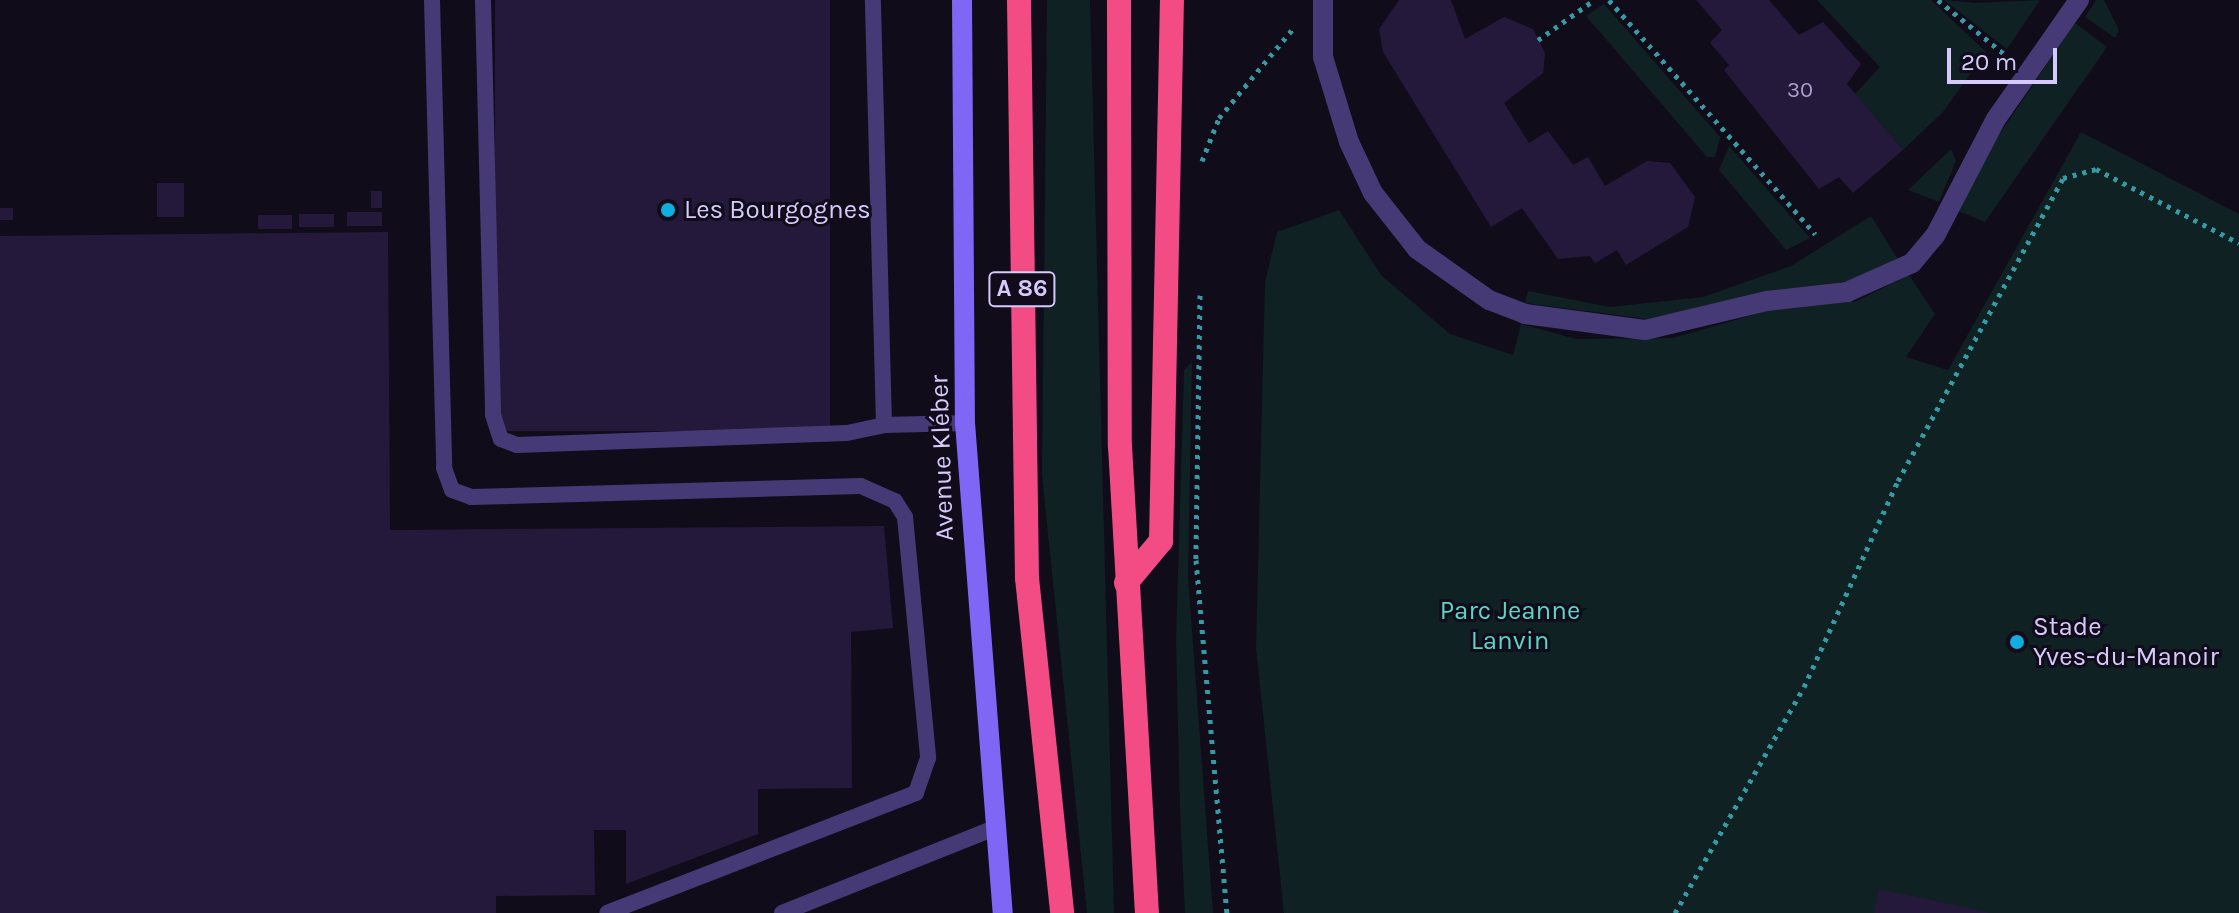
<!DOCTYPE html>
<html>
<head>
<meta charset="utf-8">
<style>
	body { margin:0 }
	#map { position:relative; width:2239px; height:913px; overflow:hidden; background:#100c1a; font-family:Karla,sans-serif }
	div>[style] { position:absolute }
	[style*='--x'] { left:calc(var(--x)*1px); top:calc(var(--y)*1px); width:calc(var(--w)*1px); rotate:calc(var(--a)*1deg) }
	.green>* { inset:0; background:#0f2123 }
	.building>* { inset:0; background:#24193a; transform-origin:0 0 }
	.path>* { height:5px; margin-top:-2.5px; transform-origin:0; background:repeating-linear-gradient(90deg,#349aa4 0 4px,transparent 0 10px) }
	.lane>* { height:16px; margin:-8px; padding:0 8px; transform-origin:8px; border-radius:8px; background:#453a76 }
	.street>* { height:20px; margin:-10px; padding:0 10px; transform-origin:10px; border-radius:10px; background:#453a76 }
	.secondary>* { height:20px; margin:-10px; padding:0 10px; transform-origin:10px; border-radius:10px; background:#7f66f4 }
	.highway>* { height:24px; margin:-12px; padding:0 12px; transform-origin:12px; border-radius:12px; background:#f34c84 }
	.dots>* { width:22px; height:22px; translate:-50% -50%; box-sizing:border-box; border:4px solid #100c1a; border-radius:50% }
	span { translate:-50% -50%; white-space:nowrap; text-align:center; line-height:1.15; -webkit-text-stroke:6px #100c1a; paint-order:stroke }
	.number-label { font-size:22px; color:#aa9dcb }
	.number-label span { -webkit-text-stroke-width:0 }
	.shield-label span { padding:2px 6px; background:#100c1a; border:2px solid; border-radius:6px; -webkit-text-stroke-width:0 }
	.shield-label { font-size:24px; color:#d6c9fb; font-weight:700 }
	.poi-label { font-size:26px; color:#d6c9fb }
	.left { translate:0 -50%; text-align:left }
	.street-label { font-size:26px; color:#d6c9fb }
	.park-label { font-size:26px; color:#5bd4c8 }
	.scale { position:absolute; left:1947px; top:48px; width:110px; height:36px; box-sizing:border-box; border:4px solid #d6c9fb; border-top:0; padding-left:10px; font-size:24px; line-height:28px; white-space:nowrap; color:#d6c9fb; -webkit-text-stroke:6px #100c1a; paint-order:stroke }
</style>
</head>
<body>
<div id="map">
	<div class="green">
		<div style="clip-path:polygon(1047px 0,1090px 0,1114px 913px,1087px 913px,1042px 475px)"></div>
		<div style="clip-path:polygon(1817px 0,1931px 0,1986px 52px,1943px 112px,1903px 150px,1855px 94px,1880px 67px)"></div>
		<div style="clip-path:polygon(1944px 0,1976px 3px,2040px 0,2007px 49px)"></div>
		<div style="clip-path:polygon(2096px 0,2104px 0,2119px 30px,2115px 38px,2085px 17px)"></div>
		<div style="clip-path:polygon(1604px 4px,1720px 137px,1715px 157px,1707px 157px,1586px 16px)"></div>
		<div style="clip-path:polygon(2075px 23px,2107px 47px,1985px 222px,1958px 211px,1994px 142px)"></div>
		<div style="clip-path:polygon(2081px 132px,2239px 214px,2239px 913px,1284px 913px,1256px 648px,1265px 282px,1277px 232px,1339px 210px,1381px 275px,1450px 334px,1513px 355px,1521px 324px,1576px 339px,1673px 338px,1770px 310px,1857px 301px,1909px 275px,1935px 314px,1906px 357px,1948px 370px)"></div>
		<div style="clip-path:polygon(1729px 146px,1810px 238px,1786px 250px,1719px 170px)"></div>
		<div style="clip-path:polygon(1951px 149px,1956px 161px,1939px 202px,1908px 190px)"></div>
		<div style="clip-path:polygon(1871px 216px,1899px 261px,1853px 280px,1648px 319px,1525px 303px,1528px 291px,1610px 307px,1703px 297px,1791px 266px)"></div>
		<div style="clip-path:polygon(1192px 362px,1188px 577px,1213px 913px,1185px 913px,1180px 810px,1176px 641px,1184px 370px)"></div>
	</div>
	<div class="building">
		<div style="left:495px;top:0;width:335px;height:431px"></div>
		<div style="clip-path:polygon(1399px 0,1451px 0,1465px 39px,1504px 17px,1533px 29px,1545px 53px,1543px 73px,1504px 103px,1529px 143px,1548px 131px,1573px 165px,1588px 157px,1605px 186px,1647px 161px,1670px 163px,1695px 197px,1688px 227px,1626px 265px,1617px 250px,1595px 263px,1590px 256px,1558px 259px,1522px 208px,1491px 227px,1383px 52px,1379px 29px)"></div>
		<div style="clip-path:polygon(1696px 0,1769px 0,1799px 35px,1823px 22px,1861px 64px,1847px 84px,1903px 150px,1853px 193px,1839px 177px,1819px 189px,1724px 70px,1729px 65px,1710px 43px,1722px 30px)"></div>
		<div style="left:157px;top:183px;width:27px;height:34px"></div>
		<div style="left:371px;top:191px;width:11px;height:17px"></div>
		<div style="left:0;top:208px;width:13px;height:12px"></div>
		<div style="left:382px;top:212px;width:14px;height:35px;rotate:90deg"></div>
		<div style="left:334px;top:214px;width:13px;height:35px;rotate:90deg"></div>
		<div style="left:258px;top:215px;width:34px;height:14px"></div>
		<div style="clip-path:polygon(388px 232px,390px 530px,884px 526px,893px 628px,851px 632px,852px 788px,758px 789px,758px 834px,626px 884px,626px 830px,594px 830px,595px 895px,496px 896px,496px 913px,0 913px,0 236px)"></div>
		<div style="clip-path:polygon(1879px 889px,1988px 912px,1988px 913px,1874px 913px)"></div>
	</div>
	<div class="path">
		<div style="--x:1609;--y:0;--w:312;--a:48.6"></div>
		<div style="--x:1938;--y:0;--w:90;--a:39.2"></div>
		<div style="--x:1538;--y:40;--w:69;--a:-35.5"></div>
		<div style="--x:1202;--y:161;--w:46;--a:-68.4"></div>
		<div style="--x:1219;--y:118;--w:119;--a:-50.4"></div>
		<div style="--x:1200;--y:295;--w:265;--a:90.9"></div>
		<div style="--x:1196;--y:560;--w:354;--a:85"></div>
		<div style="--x:1675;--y:913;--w:260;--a:-60.3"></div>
		<div style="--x:1804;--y:687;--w:226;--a:-65.5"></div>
		<div style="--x:1898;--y:481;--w:345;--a:-61.4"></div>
		<div style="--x:2063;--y:178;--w:34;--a:-15"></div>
		<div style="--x:2096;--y:169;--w:161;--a:27.4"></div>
	</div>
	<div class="lane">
		<div style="--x:432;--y:0;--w:468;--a:88.5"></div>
		<div style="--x:444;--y:468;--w:23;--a:70"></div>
		<div style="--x:452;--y:490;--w:20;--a:20"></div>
		<div style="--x:471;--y:497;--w:390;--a:-1.6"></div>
		<div style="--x:861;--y:486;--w:37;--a:24"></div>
		<div style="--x:895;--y:501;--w:19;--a:58"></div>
		<div style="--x:905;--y:517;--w:242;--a:84.5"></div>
		<div style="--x:928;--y:758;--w:37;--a:109"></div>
		<div style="--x:916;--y:793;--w:331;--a:158.8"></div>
		<div style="--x:483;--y:0;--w:415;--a:88.6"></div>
		<div style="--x:493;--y:415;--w:25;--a:72"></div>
		<div style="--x:501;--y:439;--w:17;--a:21"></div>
		<div style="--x:517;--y:445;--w:330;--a:-2.1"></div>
		<div style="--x:847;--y:433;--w:38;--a:-12"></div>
		<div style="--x:884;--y:425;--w:425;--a:-91.5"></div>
		<div style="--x:884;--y:425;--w:81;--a:-1.4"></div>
		<div style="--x:782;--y:913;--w:229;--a:-21.8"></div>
	</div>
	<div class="street">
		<div style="--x:1323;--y:0;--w:57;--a:90"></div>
		<div style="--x:1323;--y:57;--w:89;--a:73"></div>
		<div style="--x:1349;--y:142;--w:56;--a:64.8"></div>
		<div style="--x:1373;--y:193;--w:71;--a:51.8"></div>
		<div style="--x:1417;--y:249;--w:88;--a:35.3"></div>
		<div style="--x:1489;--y:300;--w:39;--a:21"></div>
		<div style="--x:1525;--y:314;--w:121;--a:7.6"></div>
		<div style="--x:1645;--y:330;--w:125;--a:-13.4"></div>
		<div style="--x:1767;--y:301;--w:81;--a:-6.4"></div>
		<div style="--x:1847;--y:292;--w:71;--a:-24"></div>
		<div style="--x:1912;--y:263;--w:35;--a:-50"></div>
		<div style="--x:1935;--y:236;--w:132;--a:-62.5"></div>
		<div style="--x:1996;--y:119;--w:145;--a:-55.1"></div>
	</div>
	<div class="secondary">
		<div style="--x:962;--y:0;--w:423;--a:89.6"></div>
		<div style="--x:965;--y:423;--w:491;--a:85.6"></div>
	</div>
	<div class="highway">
		<div style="--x:1019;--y:0;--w:578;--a:89.21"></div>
		<div style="--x:1027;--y:578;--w:337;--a:84"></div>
		<div style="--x:1119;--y:0;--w:446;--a:89.9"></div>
		<div style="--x:1120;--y:446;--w:468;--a:86.7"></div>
		<div style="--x:1126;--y:583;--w:55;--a:-50.2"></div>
		<div style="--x:1161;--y:541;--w:541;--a:-88.84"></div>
	</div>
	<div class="dots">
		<div style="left:668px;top:210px;background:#10ade0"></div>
		<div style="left:2017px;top:642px;background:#10ade0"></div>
	</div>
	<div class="number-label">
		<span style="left:1800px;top:91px">30</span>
	</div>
	<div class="shield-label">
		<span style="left:1022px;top:289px">A 86</span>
	</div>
	<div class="poi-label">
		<span class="left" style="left:684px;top:210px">Les Bourgognes</span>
		<span class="left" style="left:2033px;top:642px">Stade<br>Yves-du-Manoir</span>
	</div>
	<div class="street-label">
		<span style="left:942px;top:458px;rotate:-92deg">Avenue Kléber</span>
	</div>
	<div class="park-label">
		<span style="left:1510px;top:626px">Parc Jeanne<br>Lanvin</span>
	</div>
	<div class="scale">20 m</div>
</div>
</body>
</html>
